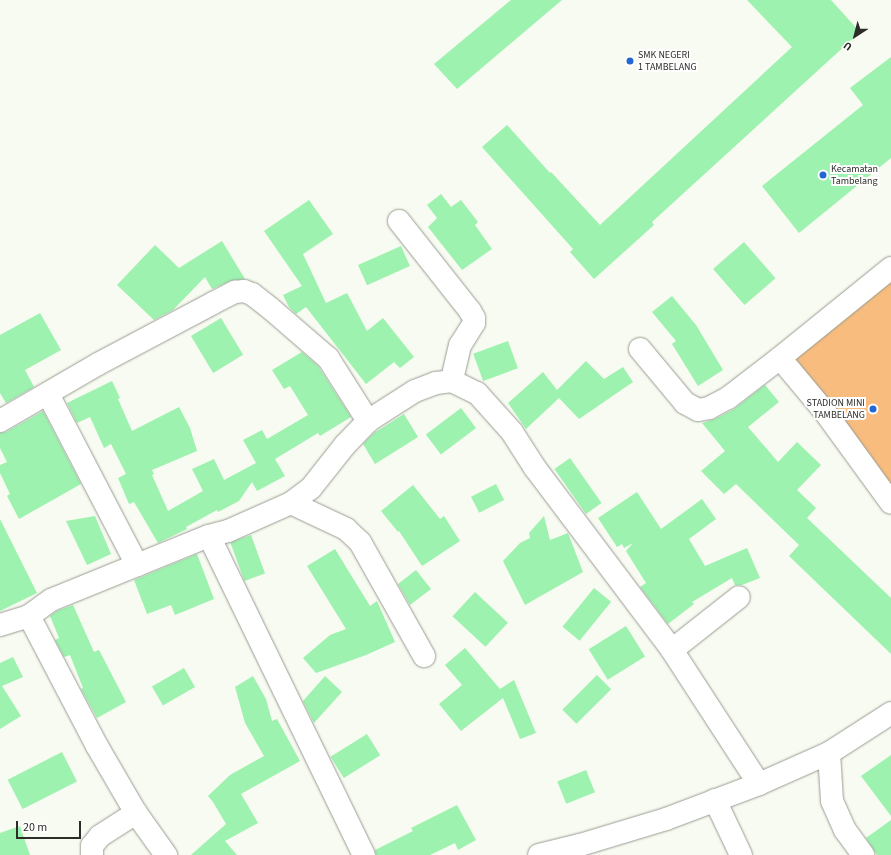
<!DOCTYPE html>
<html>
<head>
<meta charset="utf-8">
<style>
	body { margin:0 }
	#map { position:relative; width:891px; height:855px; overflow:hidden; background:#f8fbf1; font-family:"Source Sans 3",sans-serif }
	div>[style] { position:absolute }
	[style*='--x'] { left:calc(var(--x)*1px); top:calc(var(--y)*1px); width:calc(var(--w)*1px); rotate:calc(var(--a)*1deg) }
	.green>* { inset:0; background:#f8bd7e }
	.building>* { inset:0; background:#9cf2ae; transform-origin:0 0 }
	.roads { filter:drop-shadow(0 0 1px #999c93) drop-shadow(0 0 1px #999c93) }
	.minor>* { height:22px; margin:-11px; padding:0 11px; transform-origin:11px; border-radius:11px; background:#fff }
	.dots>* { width:11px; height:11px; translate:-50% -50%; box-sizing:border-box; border:2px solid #fff; border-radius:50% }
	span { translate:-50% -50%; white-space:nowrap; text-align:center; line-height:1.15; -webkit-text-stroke:4px #fff; paint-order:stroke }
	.poi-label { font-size:10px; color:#2c2d29 }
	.left { translate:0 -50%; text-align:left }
	.right { translate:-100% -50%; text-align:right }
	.north { position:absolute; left:835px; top:16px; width:40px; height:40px; -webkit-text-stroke:3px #fff; paint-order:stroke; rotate:216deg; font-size:11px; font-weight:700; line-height:16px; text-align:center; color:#2c2d29 }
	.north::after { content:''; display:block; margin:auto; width:14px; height:18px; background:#2c2d29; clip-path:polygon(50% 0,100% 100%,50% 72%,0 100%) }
	.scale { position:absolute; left:16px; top:821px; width:65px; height:18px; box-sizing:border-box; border:2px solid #2c2d29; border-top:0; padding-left:5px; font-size:12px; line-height:14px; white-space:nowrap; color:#2c2d29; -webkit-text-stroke:3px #fff; paint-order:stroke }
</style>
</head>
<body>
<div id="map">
	<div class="green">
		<div style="clip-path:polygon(891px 277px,891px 486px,789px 358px)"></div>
	</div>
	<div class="building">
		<div style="clip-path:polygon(511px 0,562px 0,457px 89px,434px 64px)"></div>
		<div style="clip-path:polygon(747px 0,831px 0,860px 32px,652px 222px,654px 225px,594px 279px,570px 252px,573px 249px,482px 147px,507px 125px,550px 173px,551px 172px,600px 225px,792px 47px)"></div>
		<div style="clip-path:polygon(891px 57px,891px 158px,799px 233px,762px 186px,863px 105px,850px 88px)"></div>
		<div style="clip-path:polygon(441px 194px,451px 207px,461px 200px,478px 222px,475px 225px,492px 249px,462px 270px,428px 227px,437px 218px,427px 205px)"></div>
		<div style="clip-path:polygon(309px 200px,333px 234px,303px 254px,326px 303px,347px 293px,367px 331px,383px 318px,414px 357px,400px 368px,394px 362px,366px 384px,306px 307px,296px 314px,289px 307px,283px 295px,302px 286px,264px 231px)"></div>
		<div style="clip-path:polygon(222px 241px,245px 279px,230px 281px,212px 289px,205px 277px,173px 310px,154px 320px,117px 285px,155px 245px,179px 268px)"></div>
		<div style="left:744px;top:242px;width:48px;height:41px;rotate:49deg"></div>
		<div style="left:401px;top:246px;width:22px;height:47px;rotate:66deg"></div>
		<div style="clip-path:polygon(672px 296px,696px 325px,723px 370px,698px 386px,672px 344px,676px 341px,652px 312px)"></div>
		<div style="clip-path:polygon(40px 313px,61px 350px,25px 370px,34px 387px,6px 403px,0 393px,0 335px)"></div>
		<div style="left:221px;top:318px;width:43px;height:35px;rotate:59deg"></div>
		<div style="left:508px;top:341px;width:29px;height:37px;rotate:70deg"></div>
		<div style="clip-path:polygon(302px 352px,318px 366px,351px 417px,320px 436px,318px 433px,275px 459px,285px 476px,257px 491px,252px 482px,239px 501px,218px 512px,217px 510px,186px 527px,187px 529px,158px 543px,134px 502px,129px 504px,118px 478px,126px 474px,111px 444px,104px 448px,90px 417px,77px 423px,67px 403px,112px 381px,120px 398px,118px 399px,132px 431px,179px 407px,190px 428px,197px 451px,152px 470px,154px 474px,152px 475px,168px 511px,203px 491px,192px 469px,214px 459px,224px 480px,256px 463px,243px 440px,262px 430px,267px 439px,308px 415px,290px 386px,284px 389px,272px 370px)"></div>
		<div style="clip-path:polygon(586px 361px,604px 379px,623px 367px,633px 382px,579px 419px,559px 398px,526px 429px,508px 403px,543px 372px,557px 390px)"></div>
		<div style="clip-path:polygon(765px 385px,779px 402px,748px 427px,778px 462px,797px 442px,821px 465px,797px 490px,816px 508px,807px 518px,891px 598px,891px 654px,789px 556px,799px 545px,736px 484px,724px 494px,701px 471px,725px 451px,702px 423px,715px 419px,734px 409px)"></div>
		<div style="left:461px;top:408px;width:25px;height:44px;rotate:53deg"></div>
		<div style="clip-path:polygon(43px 411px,81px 484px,19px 519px,7px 496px,10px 494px,0 473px,0 465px,7px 462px,0 448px,0 433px,6px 432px)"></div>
		<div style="clip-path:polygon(404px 414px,418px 437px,375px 464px,363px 444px,374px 433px)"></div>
		<div style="left:570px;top:458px;width:55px;height:19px;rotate:55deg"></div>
		<div style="left:496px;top:484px;width:18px;height:28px;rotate:63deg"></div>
		<div style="clip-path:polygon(413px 485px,440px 519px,444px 516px,460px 541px,422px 566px,399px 531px,398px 532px,381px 511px)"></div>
		<div style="clip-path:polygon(637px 492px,661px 529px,702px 499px,716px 519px,689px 539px,705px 566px,747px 548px,760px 578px,742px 585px,735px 585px,732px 578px,692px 602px,694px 604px,668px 624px,640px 587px,646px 583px,626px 551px,633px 543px,624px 548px,622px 544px,617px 547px,598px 518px)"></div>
		<div style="clip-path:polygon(95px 516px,111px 554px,87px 565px,66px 521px)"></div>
		<div style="clip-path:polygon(544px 516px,550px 540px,568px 533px,583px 572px,525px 605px,503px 561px,520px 543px,530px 538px,529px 533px)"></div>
		<div style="clip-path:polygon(0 519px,37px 593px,0 611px)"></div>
		<div style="left:251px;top:535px;width:41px;height:22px;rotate:70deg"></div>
		<div style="clip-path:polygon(335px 549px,370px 606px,377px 601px,395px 642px,366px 655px,316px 673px,303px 658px,330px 635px,346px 629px,307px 566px)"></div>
		<div style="clip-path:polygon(197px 554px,214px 599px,175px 615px,171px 605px,147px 614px,134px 580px)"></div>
		<div style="clip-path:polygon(416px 570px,431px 589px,410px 605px,398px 584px)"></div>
		<div style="left:594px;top:588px;width:22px;height:50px;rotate:39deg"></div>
		<div style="left:475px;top:592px;width:45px;height:33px;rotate:43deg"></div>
		<div style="clip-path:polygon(73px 605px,94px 652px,99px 650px,126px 702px,97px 718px,81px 689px,83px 688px,70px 655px,64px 657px,55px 640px,59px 638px,50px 616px,57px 611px)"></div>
		<div style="left:626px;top:626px;width:36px;height:44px;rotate:58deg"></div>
		<div style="clip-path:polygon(465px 648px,500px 689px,514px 680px,536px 733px,520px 739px,503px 698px,461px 731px,439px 704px,462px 685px,445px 665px)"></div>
		<div style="clip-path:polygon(13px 657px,23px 677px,2px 686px,21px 716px,0 729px,0 663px)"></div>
		<div style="left:184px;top:668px;width:22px;height:37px;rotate:60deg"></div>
		<div style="left:597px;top:675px;width:20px;height:49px;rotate:45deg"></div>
		<div style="clip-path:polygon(253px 676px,266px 699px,272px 721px,277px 719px,300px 761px,241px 794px,258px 823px,225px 841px,237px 855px,191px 855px,226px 824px,213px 802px,208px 796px,230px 775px,264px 756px,245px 723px,235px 687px)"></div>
		<div style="clip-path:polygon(325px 676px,342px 692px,314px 723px,303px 701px)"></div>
		<div style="left:367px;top:734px;width:25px;height:43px;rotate:58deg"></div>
		<div style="left:62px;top:752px;width:33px;height:61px;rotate:63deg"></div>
		<div style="clip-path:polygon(891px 755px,891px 816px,861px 776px)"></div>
		<div style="left:586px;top:770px;width:24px;height:31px;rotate:68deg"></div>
		<div style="clip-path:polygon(457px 805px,476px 840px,458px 850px,455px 843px,430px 855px,376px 855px,375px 850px,413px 831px,411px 828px)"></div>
		<div style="clip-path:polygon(891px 820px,891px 855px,877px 855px,866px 838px)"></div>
		<div style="clip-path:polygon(20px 826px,30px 855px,0 855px,0 833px)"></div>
	</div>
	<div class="roads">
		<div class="minor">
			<div style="--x:399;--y:221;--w:115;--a:51.7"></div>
			<div style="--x:470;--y:311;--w:8;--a:60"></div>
			<div style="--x:474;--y:318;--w:5;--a:90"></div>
			<div style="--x:474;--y:323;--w:26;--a:122"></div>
			<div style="--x:460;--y:345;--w:37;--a:103"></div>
			<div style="--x:891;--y:268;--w:143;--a:141"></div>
			<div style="--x:780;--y:358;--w:70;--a:50.2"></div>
			<div style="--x:825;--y:412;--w:112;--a:54"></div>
			<div style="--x:640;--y:349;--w:70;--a:50.2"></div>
			<div style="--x:685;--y:403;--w:15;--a:28"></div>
			<div style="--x:698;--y:410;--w:11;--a:-10"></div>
			<div style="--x:709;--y:408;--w:21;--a:-28"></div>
			<div style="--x:728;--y:398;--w:66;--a:-37.6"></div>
			<div style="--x:48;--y:394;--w:193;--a:62.5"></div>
			<div style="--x:0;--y:421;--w:113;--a:-30.2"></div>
			<div style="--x:98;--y:364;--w:130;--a:-27.9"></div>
			<div style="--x:213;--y:303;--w:25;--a:-27"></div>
			<div style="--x:235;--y:292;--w:9;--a:-6"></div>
			<div style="--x:244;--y:291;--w:9;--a:21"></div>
			<div style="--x:252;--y:294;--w:23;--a:38"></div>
			<div style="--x:270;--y:308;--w:77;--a:40.8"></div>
			<div style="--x:328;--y:358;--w:75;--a:57.6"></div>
			<div style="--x:291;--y:503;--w:61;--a:25.3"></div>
			<div style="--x:346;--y:529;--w:19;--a:43"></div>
			<div style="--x:360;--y:542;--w:131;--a:60.7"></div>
			<div style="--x:209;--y:536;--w:355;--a:64.1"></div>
			<div style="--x:29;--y:616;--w:147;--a:62.4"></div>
			<div style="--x:97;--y:746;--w:78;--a:59.8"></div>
			<div style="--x:136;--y:813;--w:52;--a:54.5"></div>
			<div style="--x:0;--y:625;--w:30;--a:-17"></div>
			<div style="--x:29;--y:616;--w:27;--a:-36"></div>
			<div style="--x:51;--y:600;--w:170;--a:-22.1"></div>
			<div style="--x:209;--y:536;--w:20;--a:-15"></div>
			<div style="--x:228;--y:531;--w:69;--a:-24"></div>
			<div style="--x:291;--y:503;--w:25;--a:-37"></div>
			<div style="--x:311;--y:488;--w:55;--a:-51.7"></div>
			<div style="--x:345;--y:445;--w:33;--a:-46"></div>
			<div style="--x:368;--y:421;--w:56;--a:-32.6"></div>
			<div style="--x:415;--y:391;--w:22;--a:-21"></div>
			<div style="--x:436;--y:383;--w:16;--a:-7"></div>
			<div style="--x:452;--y:381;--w:28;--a:26"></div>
			<div style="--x:477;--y:393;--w:52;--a:48.1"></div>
			<div style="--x:512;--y:432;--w:43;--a:57.4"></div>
			<div style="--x:535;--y:468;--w:228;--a:53"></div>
			<div style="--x:672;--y:650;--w:160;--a:57"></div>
			<div style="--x:672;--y:650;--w:85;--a:-38.3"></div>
			<div style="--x:829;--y:753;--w:48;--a:86.4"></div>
			<div style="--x:832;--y:801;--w:32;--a:66"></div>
			<div style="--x:845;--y:830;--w:31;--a:54"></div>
			<div style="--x:715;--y:800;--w:61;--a:64.7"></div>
			<div style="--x:92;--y:855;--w:9;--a:-90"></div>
			<div style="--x:92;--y:846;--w:13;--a:-51"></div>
			<div style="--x:100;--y:836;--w:43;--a:-32.6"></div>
			<div style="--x:539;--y:855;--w:42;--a:-13.7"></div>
			<div style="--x:580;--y:845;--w:90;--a:-16.8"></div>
			<div style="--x:666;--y:819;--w:99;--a:-20.6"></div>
			<div style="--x:759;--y:784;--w:77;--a:-23.9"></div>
			<div style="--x:829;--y:753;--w:74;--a:-32.8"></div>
		</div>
	</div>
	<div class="dots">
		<div style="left:630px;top:61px;background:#2367d3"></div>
		<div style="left:823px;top:175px;background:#2367d3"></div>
		<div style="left:873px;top:409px;background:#2367d3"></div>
	</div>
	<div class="poi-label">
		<span class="left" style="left:638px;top:61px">SMK NEGERI<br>1 TAMBELANG</span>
		<span class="left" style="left:831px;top:175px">Kecamatan<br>Tambelang</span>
		<span class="right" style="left:865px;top:409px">STADION MINI<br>TAMBELANG</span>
	</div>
	<div class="north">U</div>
	<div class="scale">20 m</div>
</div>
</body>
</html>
